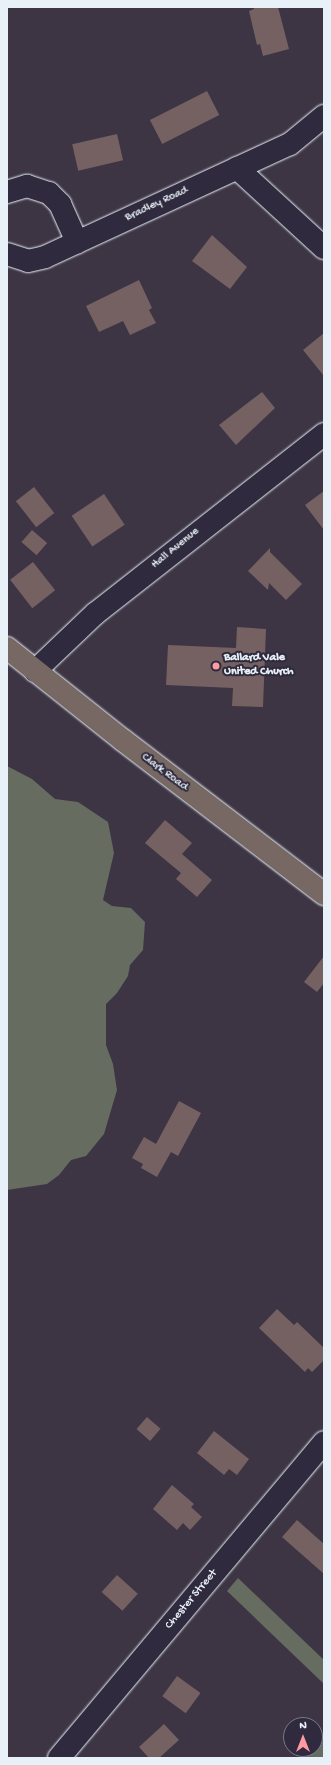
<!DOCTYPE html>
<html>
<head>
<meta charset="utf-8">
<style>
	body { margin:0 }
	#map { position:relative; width:331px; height:1765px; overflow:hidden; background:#3d3544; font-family:"Gochi Hand",sans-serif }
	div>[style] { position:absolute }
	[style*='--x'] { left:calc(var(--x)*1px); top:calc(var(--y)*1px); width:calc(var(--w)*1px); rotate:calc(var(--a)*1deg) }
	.green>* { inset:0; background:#666c5f }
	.building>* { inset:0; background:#756162; transform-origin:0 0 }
	.roads { filter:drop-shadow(0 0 1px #e8f1f8) drop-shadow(0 0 1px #e8f1f8) }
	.minor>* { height:22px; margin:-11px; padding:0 11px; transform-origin:11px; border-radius:11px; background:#2f2a3d }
	.major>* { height:22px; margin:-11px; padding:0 11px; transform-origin:11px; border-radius:11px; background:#776864 }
	.dots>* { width:11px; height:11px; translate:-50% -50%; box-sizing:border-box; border:2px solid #2f2a3d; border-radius:50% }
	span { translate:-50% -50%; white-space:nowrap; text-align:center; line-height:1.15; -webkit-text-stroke:4px #2f2a3d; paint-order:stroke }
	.street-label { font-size:12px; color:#e8f1f8 }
	.poi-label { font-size:12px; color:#e8f1f8; font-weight:700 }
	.left { translate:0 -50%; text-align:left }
	.frame { position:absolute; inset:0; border:8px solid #e8f1f8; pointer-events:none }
	.north { position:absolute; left:283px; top:1717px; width:40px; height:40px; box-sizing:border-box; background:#2f2a3d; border:1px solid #797a88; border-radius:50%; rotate:0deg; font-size:11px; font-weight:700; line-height:16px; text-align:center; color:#e8f1f8 }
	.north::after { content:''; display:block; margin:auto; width:14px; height:18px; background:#ff9aa2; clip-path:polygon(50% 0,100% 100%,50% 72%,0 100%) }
</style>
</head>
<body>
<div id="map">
	<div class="green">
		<div style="clip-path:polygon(7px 766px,32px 779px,55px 799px,78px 802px,108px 822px,114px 853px,103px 900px,112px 906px,131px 908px,145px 922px,143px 950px,130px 965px,128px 976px,117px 993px,106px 1004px,106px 1045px,113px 1064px,117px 1090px,104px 1134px,86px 1156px,71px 1160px,59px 1175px,47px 1184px,7px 1190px)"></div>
		<div style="clip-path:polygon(238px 1578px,324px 1660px,324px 1684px,227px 1591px)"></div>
		<div style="clip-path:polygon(324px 1732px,324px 1758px,302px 1758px,310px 1749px,315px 1749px,315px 1742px)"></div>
	</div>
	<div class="building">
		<div style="clip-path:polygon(253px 7px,278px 7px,289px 49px,263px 56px,260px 44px,257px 45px,249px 11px,254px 9px)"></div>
		<div style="left:207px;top:91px;width:27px;height:64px;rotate:63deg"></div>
		<div style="left:117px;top:134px;width:27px;height:46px;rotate:77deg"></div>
		<div style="clip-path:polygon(212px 235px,247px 267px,230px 289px,192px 261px)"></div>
		<div style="clip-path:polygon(139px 280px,152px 308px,149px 310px,156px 323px,130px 335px,123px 321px,99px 332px,86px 306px)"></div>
		<div style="clip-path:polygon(324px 333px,324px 376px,303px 350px)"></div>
		<div style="clip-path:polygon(262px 392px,275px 408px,236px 445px,219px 425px)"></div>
		<div style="left:34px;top:487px;width:33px;height:23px;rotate:52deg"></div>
		<div style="clip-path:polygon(324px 491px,324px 530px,305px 505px)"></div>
		<div style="left:104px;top:494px;width:37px;height:39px;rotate:56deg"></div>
		<div style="left:32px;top:530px;width:20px;height:16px;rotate:41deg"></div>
		<div style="clip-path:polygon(270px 548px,270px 552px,302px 584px,286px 600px,269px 583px,268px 590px,248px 571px)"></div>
		<div style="left:33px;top:562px;width:36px;height:29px;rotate:52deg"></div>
		<div style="clip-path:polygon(237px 627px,266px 629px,263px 707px,232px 706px,233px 688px,166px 685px,168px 645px,236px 648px)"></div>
		<div style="clip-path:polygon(165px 820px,192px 843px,182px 854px,212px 880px,197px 897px,176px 879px,181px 873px,145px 843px)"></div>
		<div style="clip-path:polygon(324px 956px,324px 983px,317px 992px,304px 982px)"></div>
		<div style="clip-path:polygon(179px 1101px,201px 1113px,178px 1156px,171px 1152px,157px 1177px,141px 1168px,143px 1164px,132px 1158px,144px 1137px,156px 1144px)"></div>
		<div style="clip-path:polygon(277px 1309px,294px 1325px,297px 1322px,324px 1348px,324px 1360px,312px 1372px,308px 1368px,305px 1372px,259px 1328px)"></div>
		<div style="left:147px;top:1417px;width:18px;height:16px;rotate:41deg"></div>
		<div style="clip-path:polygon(214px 1431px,249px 1459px,237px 1475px,229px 1469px,224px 1475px,197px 1453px)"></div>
		<div style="clip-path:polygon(172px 1485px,194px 1504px,191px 1507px,202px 1517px,190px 1530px,183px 1523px,177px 1530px,153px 1509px)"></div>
		<div style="clip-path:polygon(297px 1520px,324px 1544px,324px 1574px,282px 1537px)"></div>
		<div style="left:117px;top:1575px;width:28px;height:23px;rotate:42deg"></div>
		<div style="left:177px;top:1676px;width:29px;height:25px;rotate:36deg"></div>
		<div style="clip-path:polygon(164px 1724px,179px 1740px,159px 1758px,149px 1758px,139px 1747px)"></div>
	</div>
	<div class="roads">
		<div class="minor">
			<div style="--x:237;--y:168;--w:118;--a:42.6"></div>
			<div style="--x:7;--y:192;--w:21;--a:-17"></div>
			<div style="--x:27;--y:186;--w:23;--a:18"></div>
			<div style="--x:49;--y:193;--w:16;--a:45"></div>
			<div style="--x:60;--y:204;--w:42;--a:65.9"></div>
			<div style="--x:7;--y:254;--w:22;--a:18"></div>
			<div style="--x:28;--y:261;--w:17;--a:-13"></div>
			<div style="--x:45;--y:257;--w:270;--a:-24.8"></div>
			<div style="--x:290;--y:144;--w:44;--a:-39.5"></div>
			<div style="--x:35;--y:671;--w:84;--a:-43.6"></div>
			<div style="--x:96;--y:613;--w:290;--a:-38.1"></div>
			<div style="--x:59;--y:1758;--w:412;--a:-50"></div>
		</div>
		<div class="major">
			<div style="--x:7;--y:648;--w:149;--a:38.5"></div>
			<div style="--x:124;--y:741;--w:252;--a:37.4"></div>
		</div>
	</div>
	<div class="dots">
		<div style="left:216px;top:666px;background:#ff9aa2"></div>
	</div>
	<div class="street-label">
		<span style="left:157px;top:205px;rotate:-25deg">Bradley Road</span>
		<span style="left:176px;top:549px;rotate:-39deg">Hall Avenue</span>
		<span style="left:164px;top:773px;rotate:37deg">Clark Road</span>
		<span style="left:192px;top:1600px;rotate:-50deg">Chester Street</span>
	</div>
	<div class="poi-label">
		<span class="left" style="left:224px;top:666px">Ballard Vale<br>United Church</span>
	</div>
	<div class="frame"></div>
	<div class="north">N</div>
</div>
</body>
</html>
